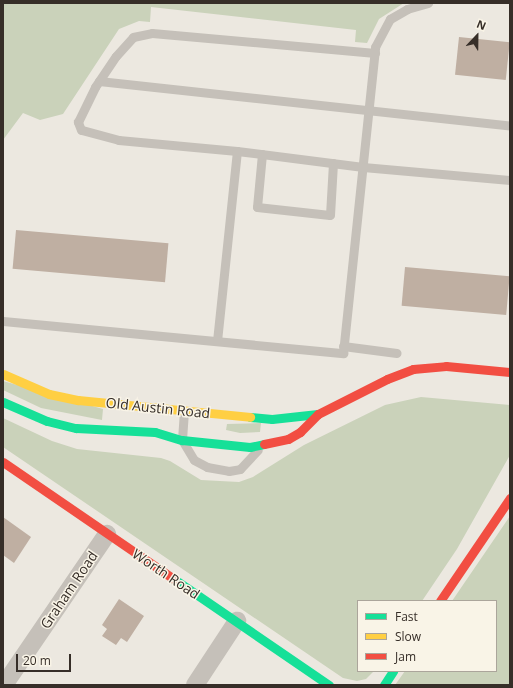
<!DOCTYPE html>
<html>
<head>
<meta charset="utf-8">
<style>
	body { margin:0 }
	#map { position:relative; width:513px; height:688px; overflow:hidden; background:#ece8e0; font-family:"Open Sans",sans-serif }
	div>[style] { position:absolute }
	[style*='--x'] { left:calc(var(--x)*1px); top:calc(var(--y)*1px); width:calc(var(--w)*1px); rotate:calc(var(--a)*1deg) }
	.green>* { inset:0; background:#cad2ba }
	.building>* { inset:0; background:#bfafa2; transform-origin:0 0 }
	.lane>* { height:9px; margin:-4.5px; padding:0 4.5px; transform-origin:4.5px; border-radius:4.5px; background:#c5c0b9 }
	.street>* { height:18px; margin:-9px; padding:0 9px; transform-origin:9px; border-radius:9px; background:#c5c0b9 }
	.fast>* { height:9px; margin:-4.5px; padding:0 4.5px; transform-origin:4.5px; border-radius:4.5px; background:#16e098 }
	.slow>* { height:9px; margin:-4.5px; padding:0 4.5px; transform-origin:4.5px; border-radius:4.5px; background:#ffcf43 }
	.jam>* { height:9px; margin:-4.5px; padding:0 4.5px; transform-origin:4.5px; border-radius:4.5px; background:#f24e42 }
	span { translate:-50% -50%; white-space:nowrap; text-align:center; line-height:1.15; -webkit-text-stroke:3px #f9f4e7; paint-order:stroke }
	.street-label { font-size:14px; color:#362e28 }
	.frame { position:absolute; inset:0; border:4px solid #362e28; pointer-events:none }
	.legend { position:absolute; left:357px; top:600px; width:140px; height:72px; box-sizing:border-box; background:#f9f4e7; border:1px solid #aba59b; margin:0; padding:5px 7px; list-style:none; font-size:12px; color:#362e28 }
	.legend li { display:flex; align-items:center; gap:8px; height:20px }
	.legend b { width:20px; border:1px solid #aba59b }
	.north { position:absolute; left:457px; top:16px; width:40px; height:40px; -webkit-text-stroke:3px #f9f4e7; paint-order:stroke; rotate:22deg; font-size:11px; font-weight:700; line-height:16px; text-align:center; color:#362e28 }
	.north::after { content:''; display:block; margin:auto; width:14px; height:18px; background:#362e28; clip-path:polygon(50% 0,100% 100%,50% 72%,0 100%) }
	.scale { position:absolute; left:16px; top:654px; width:55px; height:18px; box-sizing:border-box; border:2px solid #362e28; border-top:0; padding-left:5px; font-size:12px; line-height:14px; white-space:nowrap; color:#362e28; -webkit-text-stroke:3px #f9f4e7; paint-order:stroke }
</style>
</head>
<body>
<div id="map">
	<div class="green">
		<div style="clip-path:polygon(3px 3px,404px 3px,379px 19px,367px 43px,355px 42px,356px 30px,151px 7px,150px 22px,139px 21px,119px 29px,63px 114px,40px 120px,23px 113px,3px 140px)"></div>
		<div style="clip-path:polygon(3px 381px,103px 409px,102px 420px,41px 408px,3px 390px)"></div>
		<div style="clip-path:polygon(421px 397px,510px 405px,510px 455px,457px 549px,422px 601px,358px 601px,358px 671px,374px 671px,366px 679px,357px 681px,343px 678px,3px 447px,3px 418px,52px 441px,77px 449px,161px 458px,170px 461px,201px 480px,239px 482px,253px 477px,304px 445px,385px 405px)"></div>
		<div style="clip-path:polygon(261px 423px,260px 432px,240px 433px,226px 430px,227px 424px)"></div>
		<div style="clip-path:polygon(510px 516px,510px 685px,395px 685px,405px 671px,496px 671px,496px 601px,452px 601px)"></div>
	</div>
	<div class="building">
		<div style="left:459px;top:37px;width:51px;height:38px;rotate:6deg"></div>
		<div style="left:16px;top:230px;width:153px;height:39px;rotate:5deg"></div>
		<div style="left:405px;top:267px;width:105px;height:39px;rotate:5deg"></div>
		<div style="clip-path:polygon(3px 517px,31px 537px,14px 563px,3px 555px)"></div>
		<div style="clip-path:polygon(119px 599px,144px 616px,127px 642px,121px 638px,116px 645px,102px 636px,107px 629px,102px 625px)"></div>
	</div>
	<div class="lane">
		<div style="--x:99;--y:81;--w:413;--a:6.2"></div>
		<div style="--x:237;--y:151;--w:119;--a:-174.7"></div>
		<div style="--x:119;--y:140;--w:39;--a:-165"></div>
		<div style="--x:81;--y:130;--w:9;--a:-111"></div>
		<div style="--x:78;--y:122;--w:39;--a:-64"></div>
		<div style="--x:95;--y:87;--w:37;--a:-56"></div>
		<div style="--x:116;--y:56;--w:25;--a:-48"></div>
		<div style="--x:133;--y:37;--w:19;--a:-12"></div>
		<div style="--x:152;--y:33;--w:224;--a:5.1"></div>
		<div style="--x:262;--y:154;--w:53;--a:95.4"></div>
		<div style="--x:257;--y:207;--w:73;--a:6.3"></div>
		<div style="--x:330;--y:215;--w:52;--a:-86.7"></div>
		<div style="--x:3;--y:321;--w:342;--a:5.4"></div>
		<div style="--x:343;--y:353;--w:308;--a:-84"></div>
		<div style="--x:375;--y:47;--w:32;--a:-62"></div>
		<div style="--x:390;--y:19;--w:20;--a:-30"></div>
		<div style="--x:407;--y:9;--w:22;--a:-16"></div>
		<div style="--x:217;--y:341;--w:191;--a:-84"></div>
		<div style="--x:237;--y:151;--w:127;--a:7.2"></div>
		<div style="--x:363;--y:167;--w:148;--a:5.1"></div>
		<div style="--x:343;--y:346;--w:54;--a:7.4"></div>
		<div style="--x:184;--y:411;--w:29;--a:94"></div>
		<div style="--x:182;--y:440;--w:23;--a:59"></div>
		<div style="--x:194;--y:460;--w:15;--a:28"></div>
		<div style="--x:207;--y:467;--w:22;--a:10"></div>
		<div style="--x:229;--y:471;--w:11;--a:-10"></div>
		<div style="--x:240;--y:469;--w:26;--a:-47"></div>
	</div>
	<div class="street">
		<div style="--x:4;--y:685;--w:183;--a:-55.7"></div>
		<div style="--x:195;--y:685;--w:77;--a:-56.7"></div>
	</div>
	<div class="fast">
		<div style="--x:3;--y:402;--w:48;--a:23.4"></div>
		<div style="--x:47;--y:421;--w:30;--a:14"></div>
		<div style="--x:76;--y:428;--w:79;--a:2.9"></div>
		<div style="--x:155;--y:432;--w:28;--a:17"></div>
		<div style="--x:182;--y:440;--w:68;--a:5.9"></div>
		<div style="--x:250;--y:447;--w:14;--a:-12"></div>
		<div style="--x:250;--y:417;--w:22;--a:5"></div>
		<div style="--x:272;--y:419;--w:46;--a:-6.2"></div>
		<div style="--x:174;--y:579;--w:188;--a:34.4"></div>
		<div style="--x:384;--y:685;--w:17;--a:-57"></div>
	</div>
	<div class="slow">
		<div style="--x:3;--y:374;--w:50;--a:23.5"></div>
		<div style="--x:49;--y:394;--w:30;--a:12"></div>
		<div style="--x:78;--y:400;--w:173;--a:5.6"></div>
	</div>
	<div class="jam">
		<div style="--x:264;--y:444;--w:25;--a:-12"></div>
		<div style="--x:288;--y:439;--w:14;--a:-30"></div>
		<div style="--x:300;--y:432;--w:25;--a:-45"></div>
		<div style="--x:318;--y:414;--w:77;--a:-26.9"></div>
		<div style="--x:387;--y:379;--w:28;--a:-21"></div>
		<div style="--x:413;--y:369;--w:33;--a:-5"></div>
		<div style="--x:446;--y:366;--w:64;--a:5.4"></div>
		<div style="--x:3;--y:462;--w:207;--a:34.4"></div>
		<div style="--x:440;--y:601;--w:125;--a:-55.8"></div>
	</div>
	<div class="street-label">
		<span style="left:158px;top:408px;rotate:6deg">Old Austin Road</span>
		<span style="left:166px;top:574px;rotate:34deg">Worth Road</span>
		<span style="left:69px;top:590px;rotate:-56deg">Graham Road</span>
	</div>
	<div class="frame"></div>
	<ul class="legend">
	<li><b style="height:5px;background:#16e098"></b>Fast</li>
	<li><b style="height:5px;background:#ffcf43"></b>Slow</li>
	<li><b style="height:5px;background:#f24e42"></b>Jam</li>
	</ul>
	<div class="north">N</div>
	<div class="scale">20 m</div>
</div>
</body>
</html>
